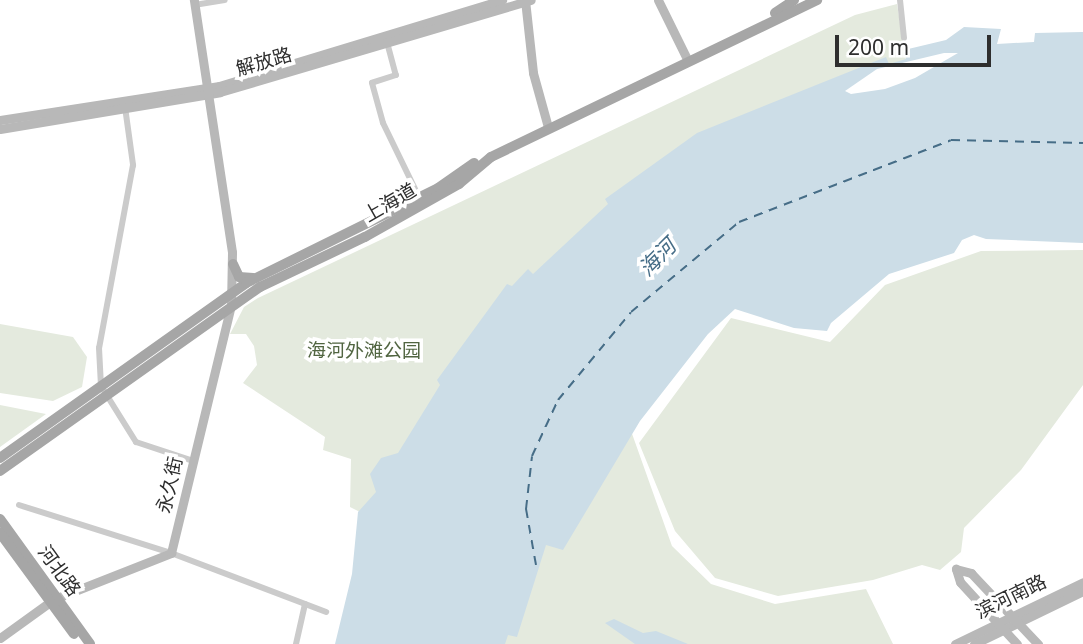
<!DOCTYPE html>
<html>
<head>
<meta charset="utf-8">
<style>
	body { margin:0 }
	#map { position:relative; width:1083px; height:644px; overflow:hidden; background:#fff; font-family:"Noto Sans","Noto Sans SC",sans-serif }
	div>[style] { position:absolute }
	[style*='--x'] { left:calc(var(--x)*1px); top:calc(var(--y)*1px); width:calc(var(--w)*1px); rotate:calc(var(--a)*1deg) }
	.green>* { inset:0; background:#e4eade }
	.water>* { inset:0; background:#ccdde7 }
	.pier>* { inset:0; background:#fff }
	.ferry>* { height:2px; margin-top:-1px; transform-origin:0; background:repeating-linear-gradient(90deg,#466d87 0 9px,transparent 0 16px) }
	.street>* { height:6px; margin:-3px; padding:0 3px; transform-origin:3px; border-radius:3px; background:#cbcbcb }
	.secondary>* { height:9px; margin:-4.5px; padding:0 4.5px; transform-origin:4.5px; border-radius:4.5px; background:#b8b8b8 }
	.primary>* { height:10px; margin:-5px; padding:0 5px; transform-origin:5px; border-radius:5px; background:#a6a6a6 }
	span { translate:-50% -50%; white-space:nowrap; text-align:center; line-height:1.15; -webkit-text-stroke:7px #fff; paint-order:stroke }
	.street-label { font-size:19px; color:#2e2e2e }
	.park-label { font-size:19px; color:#516541 }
	.water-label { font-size:21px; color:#466d87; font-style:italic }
	.scale { position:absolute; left:835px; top:35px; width:156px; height:32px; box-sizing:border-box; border:4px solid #2e2e2e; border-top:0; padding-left:9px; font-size:21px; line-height:24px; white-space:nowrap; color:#2e2e2e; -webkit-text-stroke:5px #fff; paint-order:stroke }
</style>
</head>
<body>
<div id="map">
	<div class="green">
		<div style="clip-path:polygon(897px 4px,907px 66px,364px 514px,350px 507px,351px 459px,323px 450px,325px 437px,243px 383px,257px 365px,254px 346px,246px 334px,230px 334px,244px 307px,258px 298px,855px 15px)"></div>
		<div style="clip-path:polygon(1083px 250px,1083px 385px,1021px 470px,964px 528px,961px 552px,940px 570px,922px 565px,873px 580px,778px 596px,715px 578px,675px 531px,639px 443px,731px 318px,830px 342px,885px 285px,981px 251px)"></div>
		<div style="clip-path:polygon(0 324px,73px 337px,87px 357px,82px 387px,53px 401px,0 393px)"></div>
		<div style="clip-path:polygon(0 405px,46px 414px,0 447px)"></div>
		<div style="clip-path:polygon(630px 428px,672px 546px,711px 584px,775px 604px,866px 589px,893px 644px,500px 644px,545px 537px)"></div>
	</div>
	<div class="water">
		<div style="clip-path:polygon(964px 27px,1001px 29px,997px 44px,1034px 42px,1035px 33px,1083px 32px,1083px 243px,986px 239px,974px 235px,962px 240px,954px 253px,889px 274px,831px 323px,827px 331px,794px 328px,735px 309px,708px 334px,640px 421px,563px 550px,546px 545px,517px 637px,508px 635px,505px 644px,335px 644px,352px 574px,358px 512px,376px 492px,370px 474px,381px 458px,398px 453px,440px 385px,437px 380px,507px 284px,512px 286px,528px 269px,533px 274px,608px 204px,605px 199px,697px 133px,886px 57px,889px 64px,906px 59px,904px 50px,946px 40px)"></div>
		<div style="clip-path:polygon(614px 619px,643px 633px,656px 631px,688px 644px,635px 644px,605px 623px)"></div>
	</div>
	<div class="pier">
		<div style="clip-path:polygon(944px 53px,958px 53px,915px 78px,885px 89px,851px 94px,845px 91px,877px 69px)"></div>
	</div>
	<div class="ferry">
		<div style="--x:536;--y:565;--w:57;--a:-100.1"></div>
		<div style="--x:526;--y:509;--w:53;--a:-83.5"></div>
		<div style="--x:532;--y:456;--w:62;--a:-65.1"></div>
		<div style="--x:558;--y:400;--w:114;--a:-50.3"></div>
		<div style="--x:631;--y:312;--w:141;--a:-39.8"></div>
		<div style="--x:739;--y:222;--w:227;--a:-21.1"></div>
		<div style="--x:951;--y:140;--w:132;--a:1.3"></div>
	</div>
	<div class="street">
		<div style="--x:900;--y:0;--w:38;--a:84"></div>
		<div style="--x:194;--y:5;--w:31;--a:-9"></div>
		<div style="--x:388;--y:46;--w:30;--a:75"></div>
		<div style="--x:396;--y:75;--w:25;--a:162"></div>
		<div style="--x:372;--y:83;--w:41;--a:74.6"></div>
		<div style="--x:383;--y:123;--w:82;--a:64.1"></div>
		<div style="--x:125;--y:107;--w:59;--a:82.1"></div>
		<div style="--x:133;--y:165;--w:186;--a:100.5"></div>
		<div style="--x:99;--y:348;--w:38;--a:87"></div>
		<div style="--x:101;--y:386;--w:66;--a:58"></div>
		<div style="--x:136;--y:442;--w:60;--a:18.4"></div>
		<div style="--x:19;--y:505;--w:159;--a:17.5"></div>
		<div style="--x:171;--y:553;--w:166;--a:20.8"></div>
		<div style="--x:296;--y:644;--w:41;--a:-77.3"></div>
	</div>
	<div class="secondary">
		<div style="--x:525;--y:0;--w:73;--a:83.7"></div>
		<div style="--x:533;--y:73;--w:56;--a:74.5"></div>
		<div style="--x:658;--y:0;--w:68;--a:63.8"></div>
		<div style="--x:0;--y:120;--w:222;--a:-8.8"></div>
		<div style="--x:219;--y:86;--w:296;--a:-16.9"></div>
		<div style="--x:0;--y:129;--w:223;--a:-9.5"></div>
		<div style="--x:220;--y:92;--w:324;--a:-16.5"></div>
		<div style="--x:57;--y:598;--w:123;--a:-21.5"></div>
		<div style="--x:171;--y:553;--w:255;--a:-76.4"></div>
		<div style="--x:231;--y:305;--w:53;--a:-88.9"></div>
		<div style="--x:232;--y:252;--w:255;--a:-98.6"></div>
		<div style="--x:0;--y:638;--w:62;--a:-35.8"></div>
		<div style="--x:955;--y:644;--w:142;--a:-25.8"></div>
		<div style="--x:974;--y:644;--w:121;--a:-25.9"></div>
		<div style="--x:1017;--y:644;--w:84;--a:-132.6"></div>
		<div style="--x:960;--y:582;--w:14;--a:-107"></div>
		<div style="--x:956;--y:569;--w:16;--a:15"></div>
		<div style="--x:971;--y:573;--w:98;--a:46.7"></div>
	</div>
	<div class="primary">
		<div style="--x:775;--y:13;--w:23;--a:-34"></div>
		<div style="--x:233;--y:264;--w:14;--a:65"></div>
		<div style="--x:239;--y:277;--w:14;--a:4"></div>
		<div style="--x:0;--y:458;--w:302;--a:-35.4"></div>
		<div style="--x:246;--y:283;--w:214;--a:-26.3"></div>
		<div style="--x:438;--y:188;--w:44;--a:-34.8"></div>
		<div style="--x:0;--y:471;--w:319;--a:-35.3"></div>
		<div style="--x:260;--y:287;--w:116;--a:-25.5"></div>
		<div style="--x:365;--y:237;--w:108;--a:-29.4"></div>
		<div style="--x:459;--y:184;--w:42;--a:-40.2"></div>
		<div style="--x:491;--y:157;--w:362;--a:-25.7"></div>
		<div style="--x:0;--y:519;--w:154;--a:54.2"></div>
		<div style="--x:0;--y:533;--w:125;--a:53.8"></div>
	</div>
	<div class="street-label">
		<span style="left:264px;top:62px;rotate:-16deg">解放路</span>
		<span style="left:390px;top:203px;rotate:-30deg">上海道</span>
		<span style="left:170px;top:485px;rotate:-77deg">永久街</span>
		<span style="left:59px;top:571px;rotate:54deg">河北路</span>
		<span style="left:1011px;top:597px;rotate:-26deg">滨河南路</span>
	</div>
	<div class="park-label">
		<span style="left:364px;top:351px">海河外滩公园</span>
	</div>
	<div class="water-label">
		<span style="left:657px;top:257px;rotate:-45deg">海河</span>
	</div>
	<div class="scale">200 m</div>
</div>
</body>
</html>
